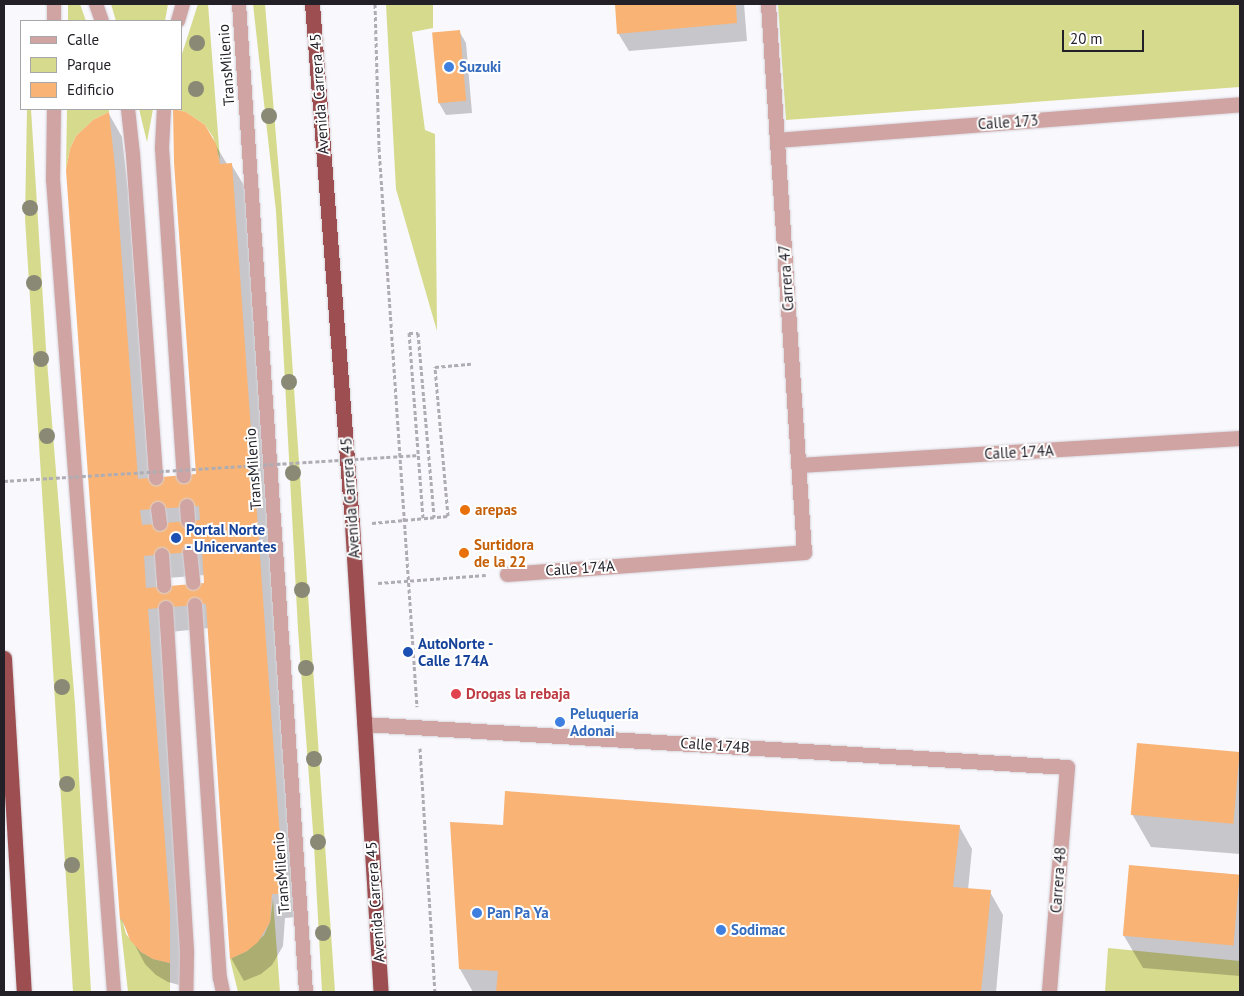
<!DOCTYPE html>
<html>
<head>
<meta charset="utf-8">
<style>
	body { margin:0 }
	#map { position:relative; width:1244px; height:996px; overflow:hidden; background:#f9f8fd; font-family:"PT Sans",sans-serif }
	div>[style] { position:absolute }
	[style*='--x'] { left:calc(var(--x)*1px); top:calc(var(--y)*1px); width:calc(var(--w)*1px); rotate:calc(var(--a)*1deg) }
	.green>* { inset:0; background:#d6da8c }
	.shadow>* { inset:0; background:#0003 }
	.building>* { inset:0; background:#f9b374; transform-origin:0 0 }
	.path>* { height:3px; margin-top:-1.5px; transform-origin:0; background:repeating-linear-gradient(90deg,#afadb3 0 4px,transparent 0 6.5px) }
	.roads { filter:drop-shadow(0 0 1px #d7d5db) drop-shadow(0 0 1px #d7d5db) }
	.service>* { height:14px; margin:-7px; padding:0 7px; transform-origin:7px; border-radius:7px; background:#cfa4a3 }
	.minor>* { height:15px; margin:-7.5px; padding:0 7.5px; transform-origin:7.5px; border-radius:7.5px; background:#cfa4a3 }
	.trunk>* { height:15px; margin:-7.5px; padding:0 7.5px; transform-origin:7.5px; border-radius:7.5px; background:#9c4e50 }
	.path-bridge>* { height:3px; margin-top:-1.5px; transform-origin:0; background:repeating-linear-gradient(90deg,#afadb3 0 4px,transparent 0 6.5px) }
	.trees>* { width:16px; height:16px; margin:-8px; border-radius:50%; background:#898976 }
	.dots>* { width:14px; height:14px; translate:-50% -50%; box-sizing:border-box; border:2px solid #fff; border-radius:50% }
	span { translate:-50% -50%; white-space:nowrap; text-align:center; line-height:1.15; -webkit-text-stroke:4px #fff; paint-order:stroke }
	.street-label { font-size:15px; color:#232028 }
	.shop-label { font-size:15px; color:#366cbe; font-weight:700 }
	.left { translate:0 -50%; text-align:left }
	.food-label { font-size:15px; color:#c56008; font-weight:700 }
	.transit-label { font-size:15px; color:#164399; font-weight:700 }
	.health-label { font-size:15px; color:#be3a42; font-weight:700 }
	.frame { position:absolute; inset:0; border:5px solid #232028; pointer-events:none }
	.legend { position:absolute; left:20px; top:20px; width:162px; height:90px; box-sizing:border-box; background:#fff; border:1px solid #a7a6a9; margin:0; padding:6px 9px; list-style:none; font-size:15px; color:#232028 }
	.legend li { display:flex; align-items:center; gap:10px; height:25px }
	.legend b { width:25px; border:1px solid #a7a6a9 }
	.scale { position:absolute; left:1062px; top:30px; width:82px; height:22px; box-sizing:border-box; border:2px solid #232028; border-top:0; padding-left:6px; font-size:15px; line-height:18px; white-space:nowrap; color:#232028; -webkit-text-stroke:4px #fff; paint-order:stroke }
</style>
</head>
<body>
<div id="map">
	<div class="green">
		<div style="clip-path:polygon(68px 4px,80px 4px,86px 21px,68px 21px)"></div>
		<div style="clip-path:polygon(111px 4px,168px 4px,165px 21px,116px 21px)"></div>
		<div style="clip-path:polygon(198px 4px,208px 4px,220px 160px,213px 137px,205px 125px,186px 112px,173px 109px,181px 109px,181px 57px)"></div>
		<div style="clip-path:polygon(253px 4px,265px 4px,281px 197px,335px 992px,322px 992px,314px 845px,298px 630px,276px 211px)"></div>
		<div style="clip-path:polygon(386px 4px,433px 4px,433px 28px,412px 32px,425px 130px,435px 134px,437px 331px,396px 189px)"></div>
		<div style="clip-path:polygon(778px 4px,1240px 4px,1240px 87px,786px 120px)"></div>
		<div style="clip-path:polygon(27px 109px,31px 109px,46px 349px,75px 704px,91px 992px,73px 992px,25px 218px)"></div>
		<div style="clip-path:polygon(67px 109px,109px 109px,109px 112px,93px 120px,76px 136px,70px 149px,66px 170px)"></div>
		<div style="clip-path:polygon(139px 109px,153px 109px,147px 142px)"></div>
		<div style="clip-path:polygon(273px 899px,280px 992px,238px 992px,230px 959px,247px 951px,264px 935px,270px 922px)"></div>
		<div style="clip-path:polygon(122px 919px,126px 934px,141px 952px,153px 959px,170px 963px,170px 992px,128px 992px,120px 920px)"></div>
		<div style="clip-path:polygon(1108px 948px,1240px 961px,1240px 992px,1105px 992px)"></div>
	</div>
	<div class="shadow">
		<div style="clip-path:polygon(616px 4px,744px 4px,747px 41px,629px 51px,618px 33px)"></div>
		<div style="clip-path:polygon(459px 31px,466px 43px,472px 113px,446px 115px,439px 103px)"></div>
		<div style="clip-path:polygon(evenodd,109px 114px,122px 137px,128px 191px,149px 480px,198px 475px,204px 126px,227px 164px,231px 164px,245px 187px,297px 917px,285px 918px,283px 946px,272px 965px,261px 974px,244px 981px,231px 958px,209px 628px,160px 633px,182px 935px,183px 986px,168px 982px,156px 975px,145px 964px,121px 919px,109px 114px,205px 575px,206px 584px,157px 588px,156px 579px,205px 575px)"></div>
		<div style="clip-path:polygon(1138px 745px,1240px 753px,1240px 854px,1151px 847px,1132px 814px)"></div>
		<div style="clip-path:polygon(504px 826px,959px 826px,972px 849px,968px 890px,990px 892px,1003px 915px,996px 992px,473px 992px,460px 969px)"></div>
		<div style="clip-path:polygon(1130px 866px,1240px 875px,1240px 976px,1143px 968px,1124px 936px)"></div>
	</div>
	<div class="building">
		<div style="clip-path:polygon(615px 4px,736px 4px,737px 23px,617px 34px)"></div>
		<div style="left:460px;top:30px;width:71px;height:28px;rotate:85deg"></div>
		<div style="clip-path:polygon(evenodd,173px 109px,186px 112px,205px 125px,216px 144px,220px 164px,232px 163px,284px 894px,272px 894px,270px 922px,258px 942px,247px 951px,230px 959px,206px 604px,148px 609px,170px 910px,170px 963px,153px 959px,141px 952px,130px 940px,122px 919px,120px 920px,66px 170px,70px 149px,76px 136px,93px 120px,109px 112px,115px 167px,138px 479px,196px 474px,174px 163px,173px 109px,199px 506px,200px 520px,142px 525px,140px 510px,199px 506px,173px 109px,202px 551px,204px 583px,146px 588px,144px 556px,202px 551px)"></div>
		<div style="left:1137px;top:743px;width:103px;height:72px;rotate:5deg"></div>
		<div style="clip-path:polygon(505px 791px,960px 825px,953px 887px,991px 890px,981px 992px,496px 992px,498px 971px,459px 969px,450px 822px,503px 825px)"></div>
		<div style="left:1129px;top:865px;width:111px;height:71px;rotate:5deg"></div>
	</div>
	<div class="path">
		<div style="--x:375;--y:4;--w:144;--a:88.4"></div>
		<div style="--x:379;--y:148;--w:560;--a:86.11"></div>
		<div style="--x:423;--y:518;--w:186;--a:-94.3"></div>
		<div style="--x:409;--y:333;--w:9;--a:0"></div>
		<div style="--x:418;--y:333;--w:185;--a:85"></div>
		<div style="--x:372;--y:523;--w:76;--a:-5.3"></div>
		<div style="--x:448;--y:516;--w:150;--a:-95"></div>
		<div style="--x:435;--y:367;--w:36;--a:-5"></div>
		<div style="--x:378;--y:583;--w:108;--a:-4.2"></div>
		<div style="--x:420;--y:748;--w:244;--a:86.5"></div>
	</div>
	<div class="roads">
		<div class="service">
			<div style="--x:96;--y:4;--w:18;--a:71"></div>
			<div style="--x:239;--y:4;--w:990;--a:86.12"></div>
			<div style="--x:54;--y:21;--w:17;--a:-90"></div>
			<div style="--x:178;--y:21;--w:18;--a:-74"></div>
			<div style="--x:54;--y:109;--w:70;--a:90.8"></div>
			<div style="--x:53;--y:179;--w:815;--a:85.71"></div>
			<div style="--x:128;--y:109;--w:46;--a:83.8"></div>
			<div style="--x:133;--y:155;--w:324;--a:85.9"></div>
			<div style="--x:164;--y:109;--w:39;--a:93"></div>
			<div style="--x:162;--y:148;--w:329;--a:86.2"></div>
			<div style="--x:187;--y:506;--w:15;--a:86"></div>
			<div style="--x:158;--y:509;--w:15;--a:82"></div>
			<div style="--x:190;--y:552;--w:31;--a:84"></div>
			<div style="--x:162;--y:555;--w:31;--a:86"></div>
			<div style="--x:195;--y:605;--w:374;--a:86.2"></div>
			<div style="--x:220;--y:978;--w:14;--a:78"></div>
			<div style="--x:166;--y:608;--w:346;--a:86.5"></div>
			<div style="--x:187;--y:953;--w:39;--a:91"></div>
		</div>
		<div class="minor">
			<div style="--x:777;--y:140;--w:464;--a:-4.4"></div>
			<div style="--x:798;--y:465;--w:443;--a:-3.5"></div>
			<div style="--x:507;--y:574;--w:298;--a:-4.2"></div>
			<div style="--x:804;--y:552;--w:549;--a:-93.76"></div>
			<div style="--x:364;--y:724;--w:704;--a:3.5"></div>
			<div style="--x:1067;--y:767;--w:226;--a:94.6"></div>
		</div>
		<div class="trunk">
			<div style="--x:312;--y:4;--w:522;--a:85.6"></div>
			<div style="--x:352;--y:524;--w:469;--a:86.5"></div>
			<div style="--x:4;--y:658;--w:335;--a:86.6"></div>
		</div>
	</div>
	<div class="path-bridge">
		<div style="--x:4;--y:481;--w:416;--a:-3.6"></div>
	</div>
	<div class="trees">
		<div style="left:197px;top:43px"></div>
		<div style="left:196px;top:89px"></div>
		<div style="left:269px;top:116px"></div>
		<div style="left:30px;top:208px"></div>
		<div style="left:34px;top:283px"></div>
		<div style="left:41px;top:359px"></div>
		<div style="left:289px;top:382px"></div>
		<div style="left:47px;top:436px"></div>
		<div style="left:293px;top:473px"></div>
		<div style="left:302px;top:590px"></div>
		<div style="left:306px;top:668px"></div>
		<div style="left:62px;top:687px"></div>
		<div style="left:314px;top:759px"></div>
		<div style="left:67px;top:784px"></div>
		<div style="left:318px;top:842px"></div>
		<div style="left:72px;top:865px"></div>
		<div style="left:323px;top:933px"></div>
	</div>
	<div class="dots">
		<div style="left:449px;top:67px;background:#3f7fe0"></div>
		<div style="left:465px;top:510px;background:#e8710a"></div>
		<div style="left:176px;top:538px;background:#1a4fb4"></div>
		<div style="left:464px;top:553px;background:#e8710a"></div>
		<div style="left:408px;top:652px;background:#1a4fb4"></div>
		<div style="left:456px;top:694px;background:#e0444e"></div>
		<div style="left:560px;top:722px;background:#3f7fe0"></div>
		<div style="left:477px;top:913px;background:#3f7fe0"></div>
		<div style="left:721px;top:930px;background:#3f7fe0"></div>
	</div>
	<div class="street-label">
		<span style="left:226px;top:65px;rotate:-94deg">TransMilenio</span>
		<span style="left:319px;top:94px;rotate:-94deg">Avenida Carrera 45</span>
		<span style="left:1008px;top:122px;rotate:-4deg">Calle 173</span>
		<span style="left:786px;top:278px;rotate:-94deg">Carrera 47</span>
		<span style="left:1019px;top:452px;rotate:-3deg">Calle 174A</span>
		<span style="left:253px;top:469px;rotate:-94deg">TransMilenio</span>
		<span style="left:350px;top:498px;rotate:-94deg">Avenida Carrera 45</span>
		<span style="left:580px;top:568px;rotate:-4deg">Calle 174A</span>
		<span style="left:715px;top:745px;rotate:4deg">Calle 174B</span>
		<span style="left:281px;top:873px;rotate:-94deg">TransMilenio</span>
		<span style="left:1058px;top:880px;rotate:-86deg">Carrera 48</span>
		<span style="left:375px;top:902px;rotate:-94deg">Avenida Carrera 45</span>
	</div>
	<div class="shop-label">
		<span class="left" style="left:459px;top:67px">Suzuki</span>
		<span class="left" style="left:570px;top:722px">Peluquería<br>Adonai</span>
		<span class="left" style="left:487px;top:913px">Pan Pa Ya</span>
		<span class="left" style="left:731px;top:930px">Sodimac</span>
	</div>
	<div class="food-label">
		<span class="left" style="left:475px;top:510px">arepas</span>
		<span class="left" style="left:474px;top:553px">Surtidora<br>de la 22</span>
	</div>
	<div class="transit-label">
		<span class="left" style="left:186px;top:538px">Portal Norte<br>- Unicervantes</span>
		<span class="left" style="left:418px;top:652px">AutoNorte -<br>Calle 174A</span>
	</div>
	<div class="health-label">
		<span class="left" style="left:466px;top:694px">Drogas la rebaja</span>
	</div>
	<div class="frame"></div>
	<ul class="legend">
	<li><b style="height:6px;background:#cfa4a3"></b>Calle</li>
	<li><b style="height:14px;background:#d6da8c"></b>Parque</li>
	<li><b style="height:14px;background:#f9b374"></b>Edificio</li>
	</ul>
	<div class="scale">20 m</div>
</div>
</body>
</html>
